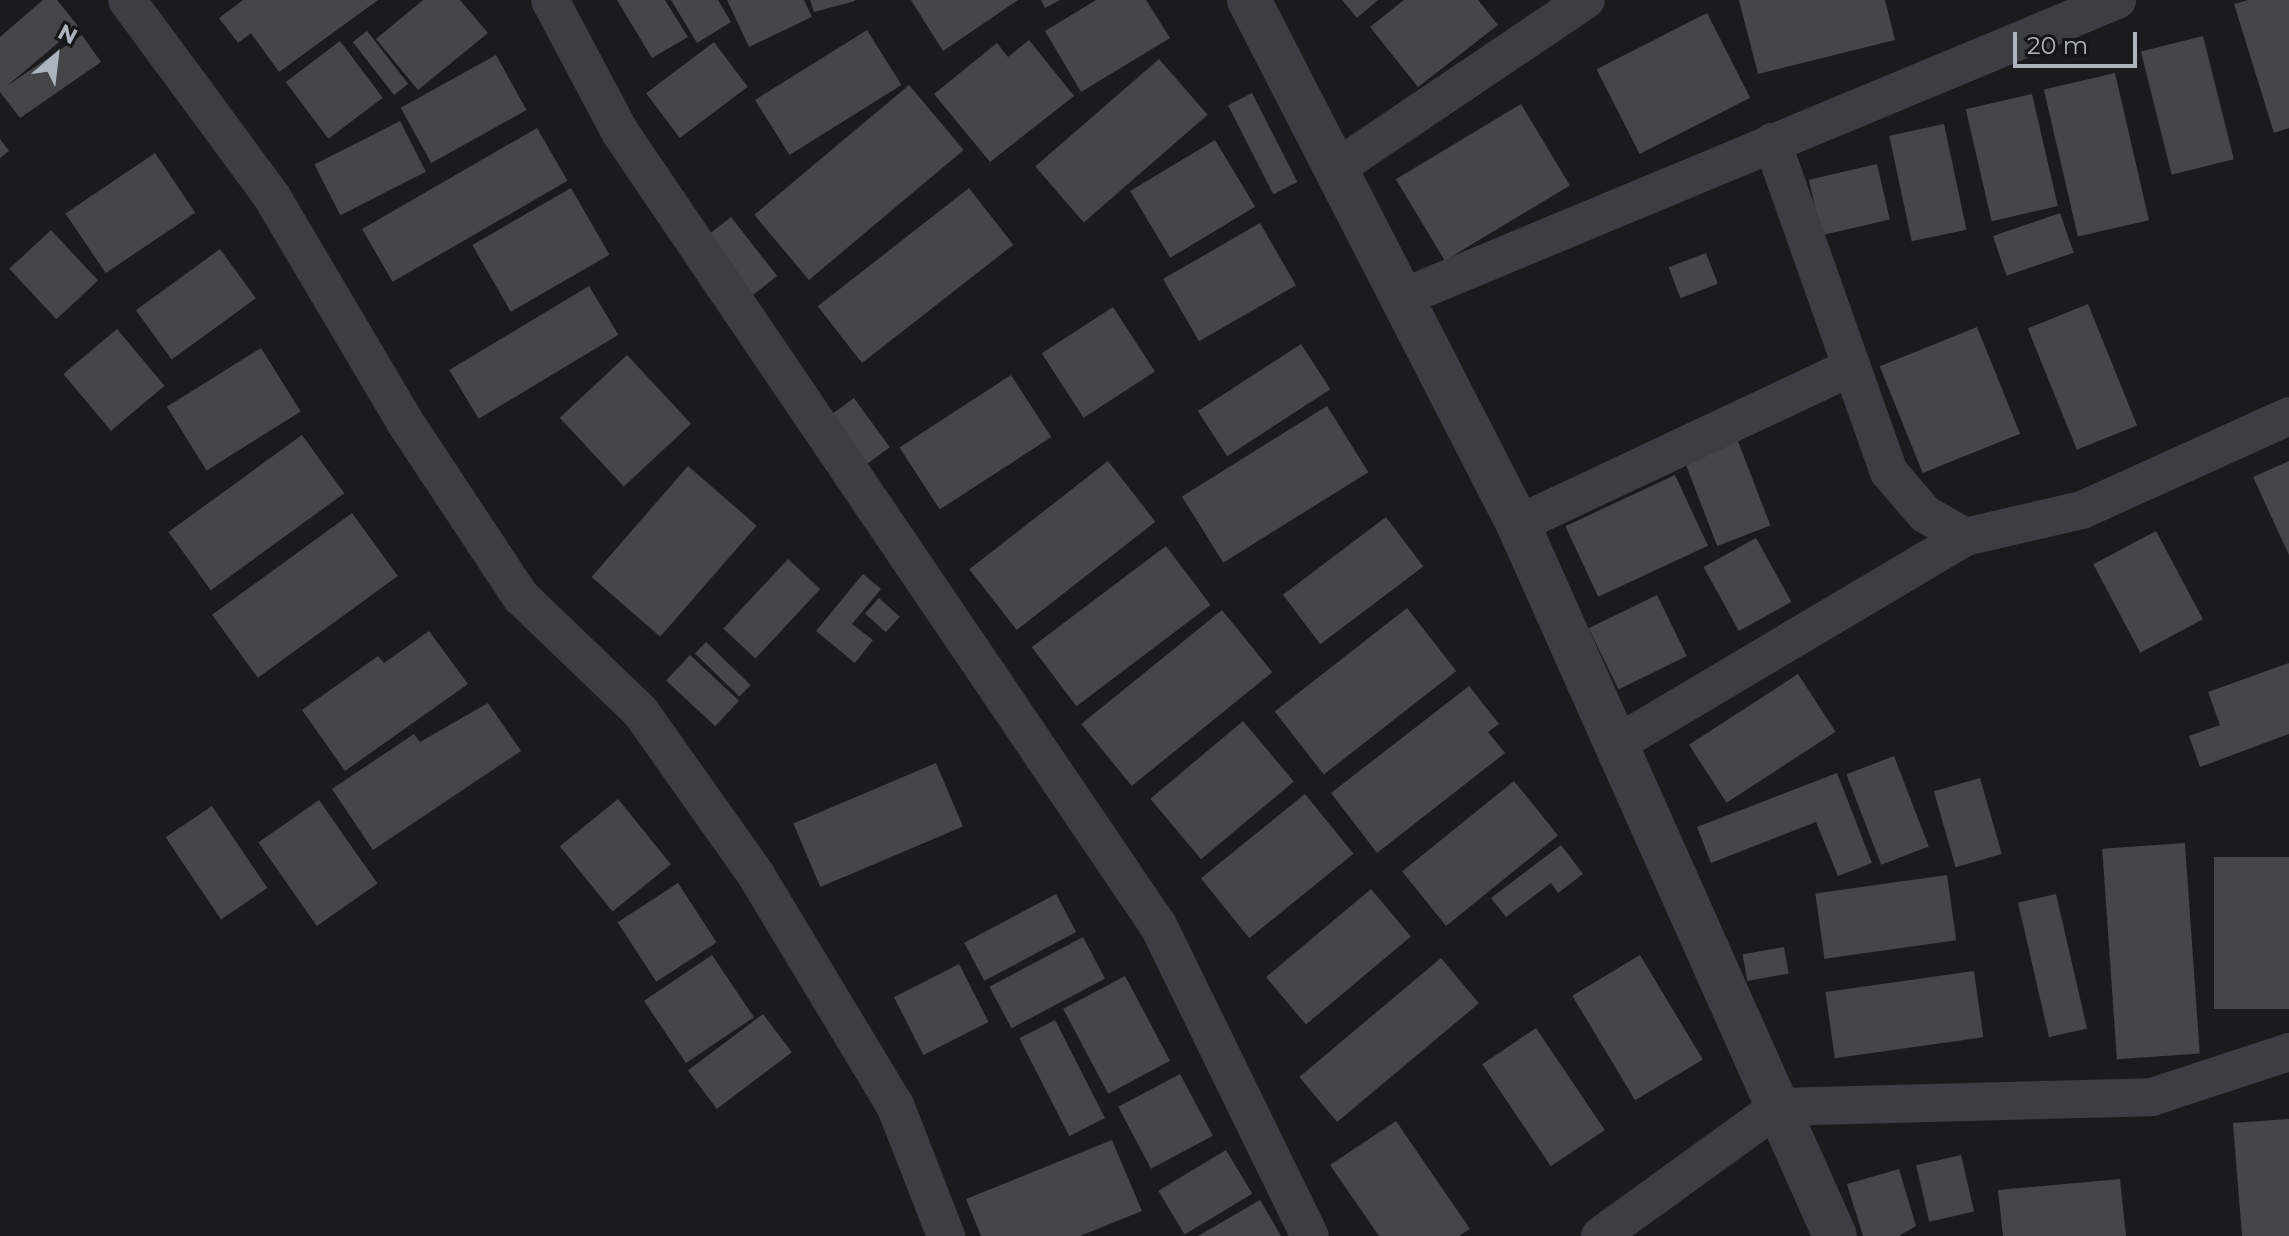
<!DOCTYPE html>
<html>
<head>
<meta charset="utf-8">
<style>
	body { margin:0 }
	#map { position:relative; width:2289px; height:1236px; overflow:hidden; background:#1a1b1d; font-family:Montserrat,sans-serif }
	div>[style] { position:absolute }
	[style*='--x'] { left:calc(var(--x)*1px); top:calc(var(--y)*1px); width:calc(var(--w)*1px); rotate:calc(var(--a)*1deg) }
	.building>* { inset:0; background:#44464a; transform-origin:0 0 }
	.minor>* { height:38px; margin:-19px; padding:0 19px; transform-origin:19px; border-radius:19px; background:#3b3e42 }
	.tertiary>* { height:44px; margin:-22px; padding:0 22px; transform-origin:22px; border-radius:22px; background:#3b3e42 }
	span { translate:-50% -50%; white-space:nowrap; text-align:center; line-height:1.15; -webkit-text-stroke:6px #151618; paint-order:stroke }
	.north { position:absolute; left:16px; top:16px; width:80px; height:80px; -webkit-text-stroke:6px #151618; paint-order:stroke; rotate:28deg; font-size:22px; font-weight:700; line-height:32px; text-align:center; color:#acb5bd }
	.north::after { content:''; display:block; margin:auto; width:28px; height:36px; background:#acb5bd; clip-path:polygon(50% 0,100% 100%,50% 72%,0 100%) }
	.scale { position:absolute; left:2013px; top:32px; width:124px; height:36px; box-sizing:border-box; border:4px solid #acb5bd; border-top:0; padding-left:10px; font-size:24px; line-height:28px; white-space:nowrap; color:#acb5bd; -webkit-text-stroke:6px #151618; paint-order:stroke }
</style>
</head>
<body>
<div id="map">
	<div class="building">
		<div style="clip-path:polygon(43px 0,57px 0,78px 26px,7px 86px,82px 35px,101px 62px,20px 118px,0 92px,0 37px)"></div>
		<div style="clip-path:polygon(243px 0,378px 0,279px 72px,251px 33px,238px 43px,219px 18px)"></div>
		<div style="clip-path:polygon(423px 0,460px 0,488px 33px,418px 90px,376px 39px)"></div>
		<div style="clip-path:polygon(617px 0,665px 0,688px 37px,652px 58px)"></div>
		<div style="clip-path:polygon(671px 0,718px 0,731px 22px,697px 43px)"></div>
		<div style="clip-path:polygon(727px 0,804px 0,812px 17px,749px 47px)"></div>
		<div style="clip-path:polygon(810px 0,855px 0,855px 1px,814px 12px)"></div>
		<div style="clip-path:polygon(911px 0,1018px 0,943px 51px)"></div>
		<div style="clip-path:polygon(1041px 0,1060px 0,1045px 8px)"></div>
		<div style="clip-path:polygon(1096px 0,1146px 0,1170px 38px,1081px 92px,1045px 31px)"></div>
		<div style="clip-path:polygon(1342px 0,1378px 0,1357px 18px)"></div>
		<div style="clip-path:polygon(1404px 0,1478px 0,1498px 25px,1418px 87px,1370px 27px)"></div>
		<div style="clip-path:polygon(1739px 0,1885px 0,1895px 40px,1758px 74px)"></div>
		<div style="clip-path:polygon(2248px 0,2289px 0,2289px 128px,2274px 133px,2234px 4px)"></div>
		<div style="left:1707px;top:13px;width:95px;height:124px;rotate:63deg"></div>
		<div style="left:867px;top:30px;width:65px;height:132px;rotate:58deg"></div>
		<div style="left:367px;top:31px;width:67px;height:18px;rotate:52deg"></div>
		<div style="left:2203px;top:36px;width:127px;height:64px;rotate:76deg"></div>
		<div style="clip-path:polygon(1029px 40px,1074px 96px,990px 162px,934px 94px,997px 43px,1008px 57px)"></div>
		<div style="left:340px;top:41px;width:71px;height:68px;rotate:53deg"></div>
		<div style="left:714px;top:42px;width:56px;height:85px;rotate:53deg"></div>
		<div style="left:496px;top:55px;width:63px;height:109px;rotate:61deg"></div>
		<div style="left:1159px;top:59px;width:74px;height:164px;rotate:49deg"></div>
		<div style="left:2115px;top:73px;width:151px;height:73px;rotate:77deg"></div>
		<div style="left:909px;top:85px;width:85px;height:202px;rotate:50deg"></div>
		<div style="left:1252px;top:93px;width:100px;height:27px;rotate:63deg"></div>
		<div style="left:2032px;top:94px;width:115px;height:68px;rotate:77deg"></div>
		<div style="left:1521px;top:104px;width:95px;height:146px;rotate:59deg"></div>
		<div style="left:400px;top:121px;width:57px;height:96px;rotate:63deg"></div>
		<div style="left:1944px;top:124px;width:108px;height:56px;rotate:78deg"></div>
		<div style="left:537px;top:128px;width:61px;height:202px;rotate:60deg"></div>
		<div style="clip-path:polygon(0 139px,9px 151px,0 158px)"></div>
		<div style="left:1215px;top:140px;width:78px;height:99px;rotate:59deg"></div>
		<div style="left:155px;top:153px;width:72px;height:108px;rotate:56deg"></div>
		<div style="left:1877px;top:164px;width:57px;height:70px;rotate:77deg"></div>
		<div style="left:571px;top:188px;width:77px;height:114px;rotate:60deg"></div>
		<div style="left:969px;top:188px;width:72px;height:192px;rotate:52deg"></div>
		<div style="left:2060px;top:213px;width:42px;height:71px;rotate:71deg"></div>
		<div style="left:731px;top:217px;width:75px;height:36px;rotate:52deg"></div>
		<div style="left:1260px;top:223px;width:72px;height:112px;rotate:60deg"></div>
		<div style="left:51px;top:230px;width:69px;height:57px;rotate:47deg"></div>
		<div style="left:220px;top:249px;width:61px;height:104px;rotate:54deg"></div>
		<div style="left:1706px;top:253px;width:33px;height:40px;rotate:69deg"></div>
		<div style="left:589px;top:286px;width:57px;height:163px;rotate:59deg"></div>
		<div style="left:2088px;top:304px;width:131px;height:65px;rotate:68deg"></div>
		<div style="left:1113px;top:307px;width:77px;height:85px;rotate:57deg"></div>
		<div style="left:1977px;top:327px;width:115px;height:105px;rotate:68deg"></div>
		<div style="left:117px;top:329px;width:74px;height:70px;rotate:50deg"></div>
		<div style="left:1301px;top:344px;width:54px;height:123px;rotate:57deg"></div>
		<div style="left:261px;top:348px;width:75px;height:111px;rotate:58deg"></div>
		<div style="left:627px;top:355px;width:94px;height:92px;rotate:47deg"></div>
		<div style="left:1011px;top:375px;width:74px;height:133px;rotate:57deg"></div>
		<div style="left:854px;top:398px;width:61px;height:36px;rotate:54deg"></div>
		<div style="left:1327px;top:406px;width:78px;height:171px;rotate:58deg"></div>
		<div style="left:302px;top:435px;width:72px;height:165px;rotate:54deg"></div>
		<div style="left:1736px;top:436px;width:96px;height:57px;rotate:69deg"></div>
		<div style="left:1108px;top:461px;width:77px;height:176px;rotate:52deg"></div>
		<div style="clip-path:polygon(2289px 461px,2289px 555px,2253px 477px)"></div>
		<div style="left:688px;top:466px;width:91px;height:147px;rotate:41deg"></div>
		<div style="left:1675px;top:475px;width:78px;height:121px;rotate:65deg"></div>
		<div style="left:352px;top:513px;width:78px;height:173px;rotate:54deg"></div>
		<div style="left:1386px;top:517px;width:62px;height:129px;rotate:53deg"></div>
		<div style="left:2156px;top:531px;width:100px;height:71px;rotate:62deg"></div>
		<div style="left:1756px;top:538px;width:73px;height:60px;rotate:61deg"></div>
		<div style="left:1166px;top:546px;width:74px;height:168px;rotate:53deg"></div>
		<div style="left:788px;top:559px;width:44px;height:95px;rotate:43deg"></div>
		<div style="clip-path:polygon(863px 574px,881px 589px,852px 624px,873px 640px,855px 663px,816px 631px)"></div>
		<div style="left:1657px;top:595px;width:68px;height:76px;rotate:64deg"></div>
		<div style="left:879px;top:598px;width:28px;height:21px;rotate:42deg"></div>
		<div style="left:1407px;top:608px;width:80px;height:168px;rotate:52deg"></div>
		<div style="left:1222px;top:610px;width:80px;height:181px;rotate:51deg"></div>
		<div style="clip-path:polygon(429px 631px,468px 684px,345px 771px,302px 710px,378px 656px,384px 663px)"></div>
		<div style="left:706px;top:642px;width:62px;height:16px;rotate:44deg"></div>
		<div style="left:690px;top:655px;width:67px;height:35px;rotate:43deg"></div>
		<div style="clip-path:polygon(2289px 663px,2289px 734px,2200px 767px,2189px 736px,2220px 725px,2208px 692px)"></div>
		<div style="left:1798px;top:674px;width:69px;height:130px;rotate:57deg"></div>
		<div style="clip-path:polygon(1469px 686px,1499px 724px,1488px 732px,1505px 753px,1377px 853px,1331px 793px)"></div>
		<div style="clip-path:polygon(488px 703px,521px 751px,373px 850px,332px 789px,414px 734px,420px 742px)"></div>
		<div style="left:1243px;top:721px;width:79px;height:121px;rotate:50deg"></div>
		<div style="left:1894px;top:756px;width:97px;height:51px;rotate:69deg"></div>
		<div style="left:936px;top:763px;width:69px;height:155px;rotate:67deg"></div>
		<div style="clip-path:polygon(1837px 773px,1872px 863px,1838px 876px,1816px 822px,1711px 863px,1697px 827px)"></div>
		<div style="left:1980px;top:778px;width:79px;height:48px;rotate:74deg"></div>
		<div style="left:1514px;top:781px;width:70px;height:144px;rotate:51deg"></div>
		<div style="left:1305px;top:794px;width:77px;height:134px;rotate:51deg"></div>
		<div style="left:618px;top:799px;width:84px;height:75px;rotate:51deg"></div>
		<div style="left:319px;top:800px;width:102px;height:74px;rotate:55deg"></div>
		<div style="left:212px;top:806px;width:99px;height:56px;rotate:56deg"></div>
		<div style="left:2185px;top:843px;width:211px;height:83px;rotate:86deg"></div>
		<div style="clip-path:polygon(1561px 845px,1583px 874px,1558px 893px,1551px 883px,1506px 917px,1491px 898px)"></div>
		<div style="left:2289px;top:857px;width:152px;height:75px;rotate:90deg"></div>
		<div style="left:1947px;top:875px;width:66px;height:133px;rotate:82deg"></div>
		<div style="left:678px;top:883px;width:71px;height:72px;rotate:57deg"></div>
		<div style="left:1371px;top:889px;width:62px;height:137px;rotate:50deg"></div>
		<div style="left:1056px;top:894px;width:43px;height:104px;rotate:62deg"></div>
		<div style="left:2056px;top:894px;width:138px;height:39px;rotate:77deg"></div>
		<div style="left:1083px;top:937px;width:47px;height:106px;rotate:62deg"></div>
		<div style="left:1784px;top:947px;width:27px;height:42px;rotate:80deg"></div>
		<div style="left:712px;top:955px;width:75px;height:82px;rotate:56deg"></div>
		<div style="left:1640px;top:955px;width:122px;height:79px;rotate:59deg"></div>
		<div style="left:1441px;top:958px;width:59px;height:185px;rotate:50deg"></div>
		<div style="left:959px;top:964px;width:65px;height:73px;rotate:63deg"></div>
		<div style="left:1974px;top:971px;width:67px;height:150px;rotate:82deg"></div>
		<div style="left:1125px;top:976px;width:96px;height:70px;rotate:62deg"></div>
		<div style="left:763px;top:1014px;width:48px;height:94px;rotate:53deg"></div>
		<div style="left:1055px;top:1020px;width:110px;height:40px;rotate:63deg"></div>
		<div style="left:1536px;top:1028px;width:123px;height:65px;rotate:56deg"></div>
		<div style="left:1180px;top:1074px;width:70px;height:70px;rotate:62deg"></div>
		<div style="clip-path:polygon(2289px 1119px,2289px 1236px,2242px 1236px,2233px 1123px)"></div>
		<div style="clip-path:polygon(1396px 1121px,1470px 1229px,1459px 1236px,1379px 1236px,1330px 1165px)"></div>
		<div style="clip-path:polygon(1112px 1140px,1142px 1211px,1080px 1236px,981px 1236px,966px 1199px)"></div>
		<div style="left:1226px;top:1150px;width:51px;height:79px;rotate:59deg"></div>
		<div style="left:1961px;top:1155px;width:58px;height:46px;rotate:77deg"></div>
		<div style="clip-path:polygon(1899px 1169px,1916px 1226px,1899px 1236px,1863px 1236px,1847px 1184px)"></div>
		<div style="clip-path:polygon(2120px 1179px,2126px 1236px,2003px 1236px,1998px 1190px)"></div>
		<div style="clip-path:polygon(1260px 1200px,1281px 1236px,1198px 1236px)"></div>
	</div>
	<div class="minor">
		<div style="--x:127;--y:0;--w:245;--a:53.6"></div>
		<div style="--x:272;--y:197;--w:261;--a:59.4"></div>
		<div style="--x:405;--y:422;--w:210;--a:56.5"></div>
		<div style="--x:521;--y:597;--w:165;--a:43.8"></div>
		<div style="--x:640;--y:711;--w:201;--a:54.7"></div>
		<div style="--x:756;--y:875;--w:269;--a:58.9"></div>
		<div style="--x:895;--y:1105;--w:141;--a:68.7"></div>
		<div style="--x:550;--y:0;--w:149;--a:62.1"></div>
		<div style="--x:620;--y:132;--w:960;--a:55.86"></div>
		<div style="--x:1159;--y:927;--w:344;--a:64"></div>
		<div style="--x:1772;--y:142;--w:350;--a:70.5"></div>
		<div style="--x:1889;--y:472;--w:55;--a:49.4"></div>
		<div style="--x:1925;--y:514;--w:46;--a:29.9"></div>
		<div style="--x:1965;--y:537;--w:120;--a:-13"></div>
		<div style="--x:2082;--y:510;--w:227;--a:-24.4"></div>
		<div style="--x:1338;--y:167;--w:299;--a:-34"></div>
		<div style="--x:1399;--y:299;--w:778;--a:-22.61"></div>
		<div style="--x:1518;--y:524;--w:369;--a:-25.2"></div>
		<div style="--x:1620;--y:742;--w:401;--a:-30.7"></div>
		<div style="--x:1600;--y:1236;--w:220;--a:-35.9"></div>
		<div style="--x:1778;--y:1107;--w:374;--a:-1.5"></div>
		<div style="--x:2152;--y:1097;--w:144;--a:-18.2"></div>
	</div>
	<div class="tertiary">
		<div style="--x:1249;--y:0;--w:589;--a:62.83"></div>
		<div style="--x:1518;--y:524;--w:779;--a:66"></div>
	</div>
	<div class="north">N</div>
	<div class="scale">20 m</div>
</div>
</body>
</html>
